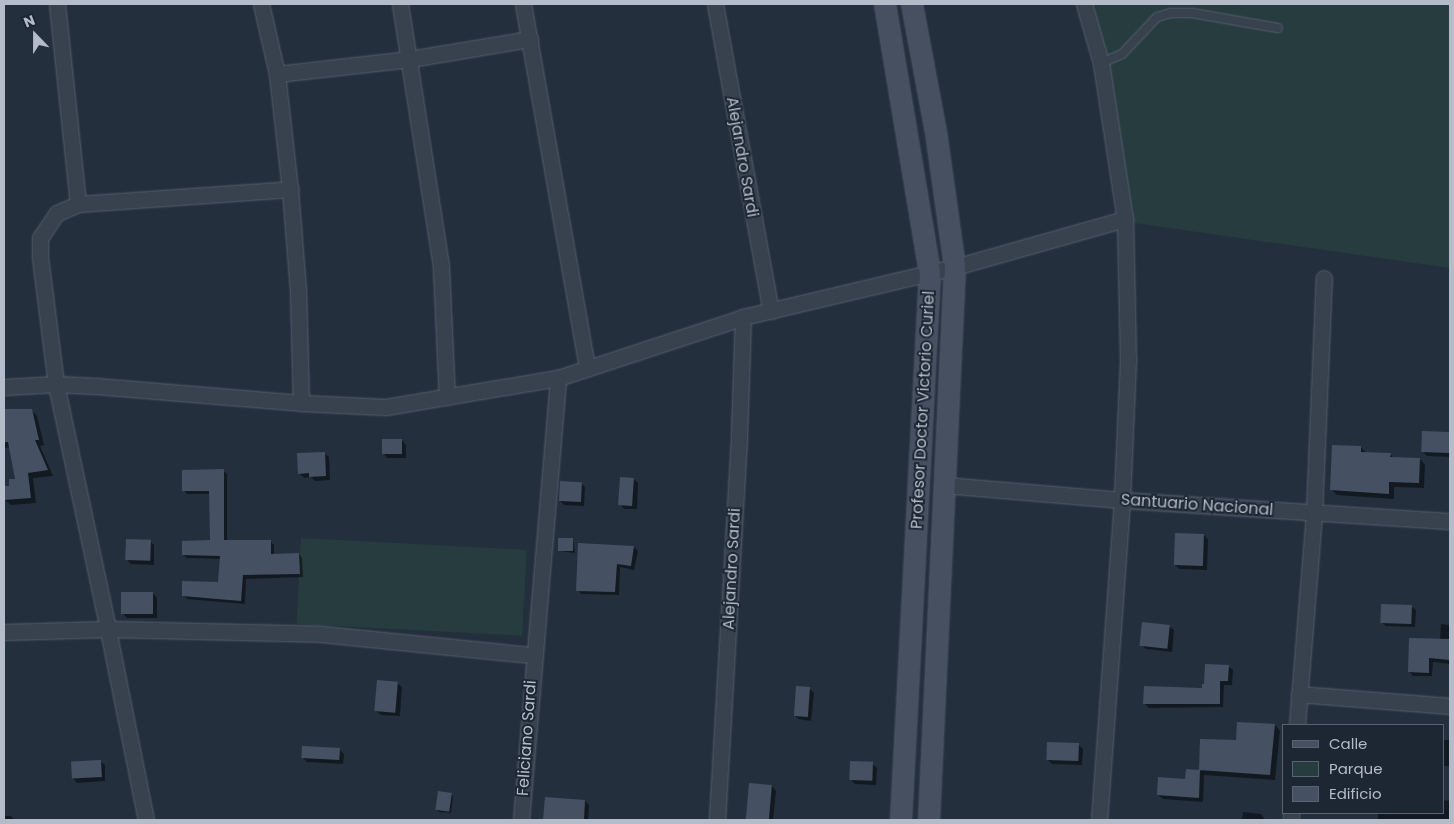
<!DOCTYPE html>
<html>
<head>
<meta charset="utf-8">
<style>
	body { margin:0 }
	#map { position:relative; width:1454px; height:824px; overflow:hidden; background:#242f3e; font-family:Poppins,sans-serif }
	div>[style] { position:absolute }
	[style*='--x'] { left:calc(var(--x)*1px); top:calc(var(--y)*1px); width:calc(var(--w)*1px); rotate:calc(var(--a)*1deg) }
	.green>* { inset:0; background:#263c3f; transform-origin:0 0 }
	.shadow>* { inset:0; background:#0007; transform-origin:0 0 }
	.building>* { inset:0; background:#455162; transform-origin:0 0 }
	.roads { filter:drop-shadow(0 0 1px #565f6c) drop-shadow(0 0 1px #565f6c) }
	.service>* { height:8px; margin:-4px; padding:0 4px; transform-origin:4px; border-radius:4px; background:#38414e }
	.minor>* { height:15px; margin:-7.5px; padding:0 7.5px; transform-origin:7.5px; border-radius:7.5px; background:#38414e }
	.secondary>* { height:20px; margin:-10px; padding:0 10px; transform-origin:10px; border-radius:10px; background:#465061 }
	span { translate:-50% -50%; white-space:nowrap; text-align:center; line-height:1.15; -webkit-text-stroke:4px #1d2633; paint-order:stroke }
	.street-label { font-size:16px; color:#b4bcc9 }
	.frame { position:absolute; inset:0; border:5px solid #b4bcc9; pointer-events:none }
	.legend { position:absolute; left:1282px; top:724px; width:162px; height:90px; box-sizing:border-box; background:#1d2633; border:1px solid #59626f; margin:0; padding:6px 9px; list-style:none; font-size:15px; color:#b4bcc9 }
	.legend li { display:flex; align-items:center; gap:10px; height:25px }
	.legend b { width:25px; border:1px solid #59626f }
	.north { position:absolute; left:10px; top:10px; width:50px; height:50px; -webkit-text-stroke:4px #1d2633; paint-order:stroke; rotate:338deg; font-size:14px; font-weight:700; line-height:20px; text-align:center; color:#b4bcc9 }
	.north::after { content:''; display:block; margin:auto; width:18px; height:22px; background:#b4bcc9; clip-path:polygon(50% 0,100% 100%,50% 72%,0 100%) }
</style>
</head>
<body>
<div id="map">
	<div class="green">
		<div style="clip-path:polygon(1085px 4px,1450px 4px,1450px 268px,1127px 222px)"></div>
		<div style="left:301px;top:538px;width:226px;height:86px;rotate:3deg"></div>
	</div>
	<div class="shadow">
		<div style="clip-path:polygon(4px 410px,31px 410px,37px 416px,44px 445px,40px 446px,53px 476px,33px 478px,36px 503px,11px 505px,5px 500px,16px 480px,10px 447px,4px 448px)"></div>
		<div style="clip-path:polygon(1423px 433px,1450px 434px,1450px 457px,1427px 456px,1422px 451px)"></div>
		<div style="clip-path:polygon(402px 440px,406px 445px,406px 458px,387px 458px,383px 453px)"></div>
		<div style="clip-path:polygon(1361px 447px,1366px 453px,1390px 454px,1394px 459px,1420px 459px,1425px 465px,1424px 488px,1394px 487px,1394px 499px,1337px 495px,1332px 490px)"></div>
		<div style="clip-path:polygon(324px 453px,329px 457px,330px 480px,315px 481px,311px 477px,304px 478px,300px 474px)"></div>
		<div style="clip-path:polygon(223px 470px,227px 474px,227px 541px,270px 541px,274px 545px,274px 555px,299px 554px,302px 558px,303px 577px,246px 579px,245px 604px,187px 599px,183px 595px,219px 584px,221px 559px,187px 558px,183px 555px,211px 541px,211px 494px,187px 494px,184px 490px)"></div>
		<div style="clip-path:polygon(634px 479px,638px 483px,637px 509px,624px 509px,620px 504px)"></div>
		<div style="clip-path:polygon(581px 483px,585px 487px,584px 506px,564px 505px,560px 501px)"></div>
		<div style="clip-path:polygon(1204px 535px,1208px 540px,1207px 570px,1179px 569px,1175px 565px)"></div>
		<div style="clip-path:polygon(573px 539px,575px 553px,559px 551px)"></div>
		<div style="clip-path:polygon(150px 541px,154px 545px,154px 565px,131px 564px,127px 560px)"></div>
		<div style="clip-path:polygon(634px 547px,638px 551px,634px 570px,620px 567px,619px 595px,581px 594px,578px 590px)"></div>
		<div style="clip-path:polygon(153px 593px,157px 598px,157px 618px,127px 618px,123px 614px)"></div>
		<div style="clip-path:polygon(1411px 606px,1416px 610px,1415px 627px,1386px 626px,1381px 622px)"></div>
		<div style="clip-path:polygon(1441px 624px,1450px 625px,1450px 664px,1433px 662px,1432px 676px,1413px 676px,1409px 671px,1440px 640px)"></div>
		<div style="clip-path:polygon(1169px 626px,1174px 630px,1172px 652px,1146px 649px,1141px 645px)"></div>
		<div style="clip-path:polygon(1228px 666px,1233px 670px,1232px 685px,1224px 685px,1223px 707px,1149px 708px,1144px 703px,1203px 689px)"></div>
		<div style="clip-path:polygon(397px 683px,402px 687px,400px 716px,381px 715px,376px 711px)"></div>
		<div style="clip-path:polygon(809px 688px,814px 693px,811px 721px,798px 719px,794px 715px)"></div>
		<div style="clip-path:polygon(1275px 725px,1280px 731px,1275px 780px,1204px 775px,1203px 802px,1163px 799px,1158px 795px,1186px 780px,1187px 770px,1202px 771px,1200px 769px,1237px 742px)"></div>
		<div style="left:1443px;top:740px;width:7px;height:26px"></div>
		<div style="clip-path:polygon(1078px 744px,1083px 749px,1082px 765px,1052px 764px,1048px 760px)"></div>
		<div style="clip-path:polygon(339px 749px,344px 754px,343px 764px,307px 762px,302px 757px)"></div>
		<div style="clip-path:polygon(100px 761px,105px 765px,105px 781px,77px 783px,73px 778px)"></div>
		<div style="clip-path:polygon(872px 764px,877px 768px,876px 785px,855px 784px,851px 780px)"></div>
		<div style="clip-path:polygon(750px 784px,772px 786px,776px 791px,773px 820px,746px 820px)"></div>
		<div style="clip-path:polygon(451px 794px,453px 796px,451px 813px,439px 812px,437px 810px)"></div>
		<div style="clip-path:polygon(1443px 800px,1450px 801px,1450px 820px,1378px 820px,1378px 813px,1443px 813px)"></div>
		<div style="clip-path:polygon(585px 801px,589px 805px,588px 820px,545px 820px)"></div>
		<div style="clip-path:polygon(1243px 812px,1261px 814px,1265px 820px,1242px 820px)"></div>
		<div style="clip-path:polygon(4px 816px,11px 816px,15px 820px,4px 820px)"></div>
	</div>
	<div class="building">
		<div style="clip-path:polygon(4px 409px,32px 409px,39px 440px,35px 440px,48px 470px,28px 473px,31px 498px,4px 500px,4px 486px,9px 486px,9px 479px,15px 479px,8px 442px,4px 442px)"></div>
		<div style="left:1422px;top:431px;width:28px;height:21px;rotate:2deg"></div>
		<div style="left:382px;top:439px;width:20px;height:15px"></div>
		<div style="clip-path:polygon(1332px 445px,1361px 446px,1361px 452px,1391px 453px,1390px 457px,1420px 458px,1419px 483px,1389px 482px,1389px 494px,1330px 490px)"></div>
		<div style="clip-path:polygon(325px 452px,326px 476px,309px 477px,309px 473px,298px 474px,297px 453px)"></div>
		<div style="clip-path:polygon(224px 469px,224px 540px,271px 540px,271px 554px,299px 553px,300px 574px,243px 575px,241px 601px,182px 596px,182px 581px,218px 582px,220px 556px,182px 555px,182px 541px,210px 540px,209px 491px,182px 491px,182px 470px)"></div>
		<div style="left:620px;top:477px;width:14px;height:28px;rotate:4deg"></div>
		<div style="left:560px;top:481px;width:22px;height:20px;rotate:3deg"></div>
		<div style="left:1175px;top:533px;width:29px;height:32px;rotate:2deg"></div>
		<div style="left:558px;top:538px;width:15px;height:13px"></div>
		<div style="left:126px;top:539px;width:25px;height:21px;rotate:2deg"></div>
		<div style="clip-path:polygon(578px 543px,634px 546px,631px 566px,617px 564px,615px 592px,576px 591px)"></div>
		<div style="left:121px;top:592px;width:32px;height:22px"></div>
		<div style="left:1381px;top:604px;width:31px;height:19px;rotate:2deg"></div>
		<div style="left:1142px;top:622px;width:28px;height:24px;rotate:6deg"></div>
		<div style="clip-path:polygon(1409px 638px,1450px 639px,1450px 660px,1429px 658px,1429px 673px,1408px 672px)"></div>
		<div style="clip-path:polygon(1205px 664px,1229px 665px,1228px 681px,1220px 681px,1220px 704px,1143px 704px,1144px 686px,1202px 688px,1202px 684px,1204px 684px)"></div>
		<div style="left:377px;top:680px;width:21px;height:31px;rotate:5deg"></div>
		<div style="left:796px;top:686px;width:14px;height:30px;rotate:4deg"></div>
		<div style="clip-path:polygon(1237px 722px,1275px 724px,1270px 775px,1199px 770px,1200px 739px,1236px 740px)"></div>
		<div style="left:1047px;top:742px;width:32px;height:18px;rotate:2deg"></div>
		<div style="left:302px;top:746px;width:38px;height:12px;rotate:3deg"></div>
		<div style="left:101px;top:760px;width:17px;height:30px;rotate:87deg"></div>
		<div style="left:850px;top:761px;width:23px;height:19px;rotate:2deg"></div>
		<div style="clip-path:polygon(1186px 769px,1200px 770px,1199px 798px,1157px 795px,1158px 777px,1185px 779px)"></div>
		<div style="left:749px;top:783px;width:23px;height:37px;rotate:5deg"></div>
		<div style="left:438px;top:791px;width:14px;height:19px;rotate:8deg"></div>
		<div style="clip-path:polygon(545px 797px,585px 800px,584px 820px,543px 820px)"></div>
	</div>
	<div class="roads">
		<div class="service">
			<div style="--x:1101;--y:63;--w:23;--a:-23"></div>
			<div style="--x:1122;--y:54;--w:51;--a:-46.6"></div>
			<div style="--x:1157;--y:17;--w:15;--a:-16"></div>
			<div style="--x:1171;--y:13;--w:21;--a:0"></div>
			<div style="--x:1192;--y:13;--w:87;--a:9.9"></div>
		</div>
		<div class="minor">
			<div style="--x:57;--y:4;--w:201;--a:84"></div>
			<div style="--x:261;--y:4;--w:72;--a:77.1"></div>
			<div style="--x:277;--y:74;--w:116;--a:83.6"></div>
			<div style="--x:290;--y:189;--w:101;--a:85.5"></div>
			<div style="--x:298;--y:290;--w:113;--a:88.5"></div>
			<div style="--x:400;--y:4;--w:266;--a:81.1"></div>
			<div style="--x:441;--y:267;--w:130;--a:87.4"></div>
			<div style="--x:523;--y:4;--w:370;--a:80"></div>
			<div style="--x:715;--y:4;--w:312;--a:79.7"></div>
			<div style="--x:1084;--y:4;--w:61;--a:73.9"></div>
			<div style="--x:1101;--y:63;--w:158;--a:81.3"></div>
			<div style="--x:1125;--y:219;--w:141;--a:88.8"></div>
			<div style="--x:1128;--y:360;--w:140;--a:92.5"></div>
			<div style="--x:1122;--y:500;--w:321;--a:94.1"></div>
			<div style="--x:277;--y:74;--w:134;--a:-6.4"></div>
			<div style="--x:410;--y:59;--w:122;--a:-9.5"></div>
			<div style="--x:4;--y:387;--w:52;--a:-3.3"></div>
			<div style="--x:56;--y:384;--w:40;--a:2.9"></div>
			<div style="--x:96;--y:386;--w:206;--a:4.7"></div>
			<div style="--x:301;--y:403;--w:85;--a:2.7"></div>
			<div style="--x:386;--y:407;--w:174;--a:-9.6"></div>
			<div style="--x:558;--y:378;--w:195;--a:-18.2"></div>
			<div style="--x:743;--y:317;--w:218;--a:-13.3"></div>
			<div style="--x:955;--y:267;--w:177;--a:-15.8"></div>
			<div style="--x:944;--y:485;--w:179;--a:4.8"></div>
			<div style="--x:1122;--y:500;--w:329;--a:3.7"></div>
			<div style="--x:4;--y:632;--w:104;--a:-1.7"></div>
			<div style="--x:108;--y:629;--w:213;--a:1.3"></div>
			<div style="--x:321;--y:634;--w:213;--a:5.7"></div>
			<div style="--x:1299;--y:694;--w:151;--a:4.5"></div>
			<div style="--x:1297;--y:725;--w:213;--a:-85.4"></div>
			<div style="--x:1314;--y:513;--w:235;--a:-87.6"></div>
			<div style="--x:146;--y:820;--w:195;--a:-101.3"></div>
			<div style="--x:108;--y:629;--w:250;--a:-102"></div>
			<div style="--x:56;--y:384;--w:128;--a:-97.2"></div>
			<div style="--x:40;--y:257;--w:19;--a:-90"></div>
			<div style="--x:40;--y:238;--w:30;--a:-56"></div>
			<div style="--x:57;--y:213;--w:23;--a:-23"></div>
			<div style="--x:78;--y:204;--w:213;--a:-4"></div>
			<div style="--x:521;--y:820;--w:444;--a:-85.2"></div>
			<div style="--x:717;--y:820;--w:385;--a:-86.7"></div>
			<div style="--x:739;--y:436;--w:119;--a:-88.1"></div>
			<div style="--x:1291;--y:820;--w:7;--a:-90"></div>
		</div>
		<div class="secondary">
			<div style="--x:885;--y:4;--w:273;--a:80.5"></div>
			<div style="--x:930;--y:273;--w:548;--a:93.03"></div>
			<div style="--x:912;--y:4;--w:130;--a:79.4"></div>
			<div style="--x:936;--y:132;--w:136;--a:82"></div>
			<div style="--x:955;--y:267;--w:554;--a:92.69"></div>
		</div>
	</div>
	<div class="street-label">
		<span style="left:742px;top:157px;rotate:80deg">Alejandro Sardi</span>
		<span style="left:923px;top:410px;rotate:-87deg">Profesor Doctor Victorio Curiel</span>
		<span style="left:1197px;top:505px;rotate:4deg">Santuario Nacional</span>
		<span style="left:732px;top:569px;rotate:-87deg">Alejandro Sardi</span>
		<span style="left:527px;top:738px;rotate:-86deg">Feliciano Sardi</span>
	</div>
	<div class="frame"></div>
	<ul class="legend">
	<li><b style="height:6px;background:#465061"></b>Calle</li>
	<li><b style="height:14px;background:#263c3f"></b>Parque</li>
	<li><b style="height:14px;background:#455162"></b>Edificio</li>
	</ul>
	<div class="north">N</div>
</div>
</body>
</html>
